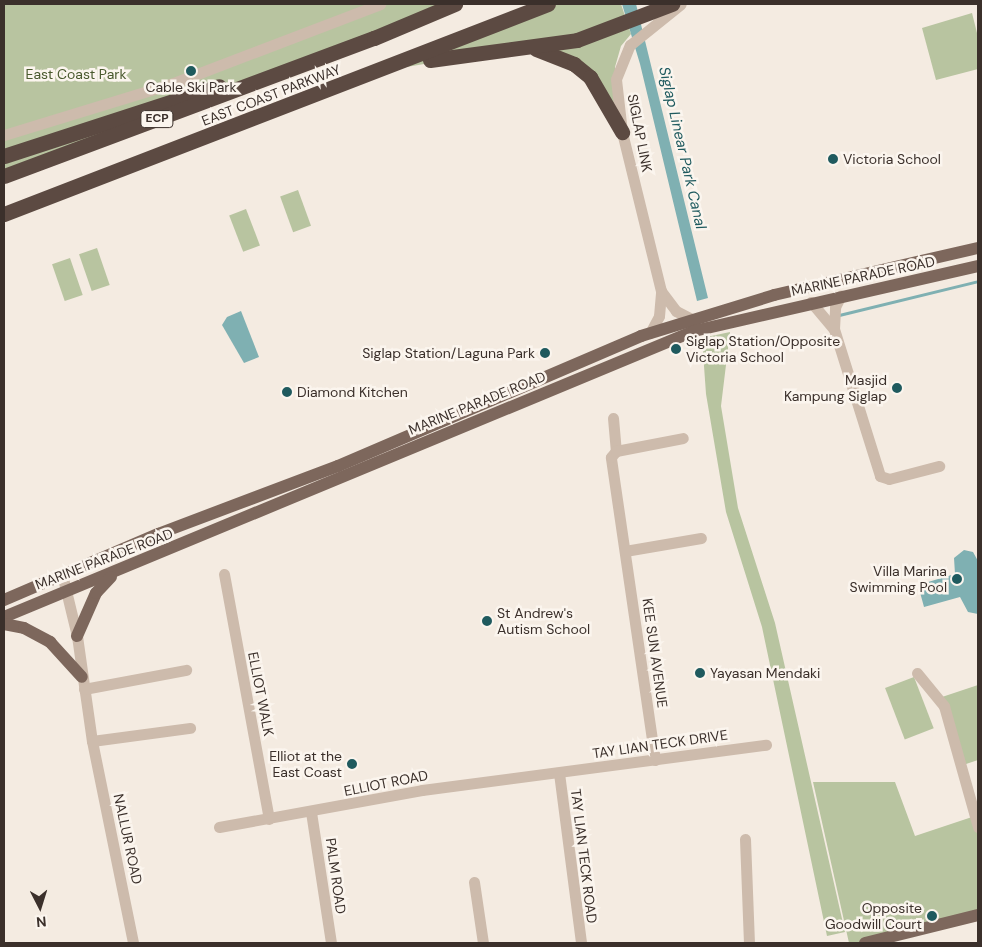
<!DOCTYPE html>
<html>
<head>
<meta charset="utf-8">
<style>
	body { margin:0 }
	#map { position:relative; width:982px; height:947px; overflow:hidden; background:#f4ebe1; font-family:"DM Sans",sans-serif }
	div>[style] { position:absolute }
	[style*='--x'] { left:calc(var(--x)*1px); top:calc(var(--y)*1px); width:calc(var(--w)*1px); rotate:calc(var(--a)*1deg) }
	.green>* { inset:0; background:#b8c4a0; transform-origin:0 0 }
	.water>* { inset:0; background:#7fb0b2 }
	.stream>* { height:3px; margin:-1.5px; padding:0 1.5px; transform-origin:1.5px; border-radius:1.5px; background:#7fb0b2 }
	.minor>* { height:11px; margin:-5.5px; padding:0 5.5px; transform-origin:5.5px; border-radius:5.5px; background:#cdbbac }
	.major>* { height:12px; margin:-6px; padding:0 6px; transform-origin:6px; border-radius:6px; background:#7d675c }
	.highway>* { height:15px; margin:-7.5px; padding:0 7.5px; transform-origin:7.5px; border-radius:7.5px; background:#5c4a42 }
	.dots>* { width:14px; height:14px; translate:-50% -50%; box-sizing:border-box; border:2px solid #fbf5ee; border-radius:50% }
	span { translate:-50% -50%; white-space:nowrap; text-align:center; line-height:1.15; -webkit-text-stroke:5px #fbf5ee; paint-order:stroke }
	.shield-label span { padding:1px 4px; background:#fbf5ee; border:1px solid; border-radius:4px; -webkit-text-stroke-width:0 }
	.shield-label { font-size:12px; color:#3b302b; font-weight:700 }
	.park-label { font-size:14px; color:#4a5a2e }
	.poi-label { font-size:14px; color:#3b302b }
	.left { translate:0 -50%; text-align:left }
	.right { translate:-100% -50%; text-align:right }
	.street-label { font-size:14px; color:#3b302b }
	.water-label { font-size:15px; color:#1f5a5e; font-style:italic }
	.frame { position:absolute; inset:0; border:5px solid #3b302b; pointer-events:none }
	.north { position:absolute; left:15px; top:882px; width:50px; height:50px; -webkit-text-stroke:4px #fbf5ee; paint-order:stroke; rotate:175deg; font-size:14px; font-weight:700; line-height:20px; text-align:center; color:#3b302b }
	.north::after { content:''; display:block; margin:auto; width:18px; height:22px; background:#3b302b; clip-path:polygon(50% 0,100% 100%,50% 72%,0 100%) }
</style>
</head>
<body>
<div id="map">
	<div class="green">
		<div style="clip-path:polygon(4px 4px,454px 4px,4px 176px)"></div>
		<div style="clip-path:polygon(539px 4px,621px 4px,631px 34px,621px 46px,615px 67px,617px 133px,585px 79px,540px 53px,506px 50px,389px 70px)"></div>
		<div style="clip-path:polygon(972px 13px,978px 37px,978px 69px,936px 80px,922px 28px)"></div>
		<div style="left:298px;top:190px;width:38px;height:19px;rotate:70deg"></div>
		<div style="left:246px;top:209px;width:39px;height:18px;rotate:69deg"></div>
		<div style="left:97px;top:248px;width:39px;height:19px;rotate:71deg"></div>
		<div style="left:70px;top:258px;width:39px;height:19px;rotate:71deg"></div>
		<div style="clip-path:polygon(730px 332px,721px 406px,738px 508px,775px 623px,845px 932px,827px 936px,762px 627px,726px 512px,706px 394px,702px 338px)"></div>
		<div style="left:914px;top:677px;width:55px;height:31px;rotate:69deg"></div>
		<div style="clip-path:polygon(978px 685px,978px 760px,963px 765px,942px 697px)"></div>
		<div style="clip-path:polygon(813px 782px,895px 782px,915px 836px,978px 815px,978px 913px,862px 943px,849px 943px)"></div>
	</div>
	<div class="water">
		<div style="clip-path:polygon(622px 4px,636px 4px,708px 298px,697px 301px,640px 64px)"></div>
		<div style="clip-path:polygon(241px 311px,259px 357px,244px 363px,222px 325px,227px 317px)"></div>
		<div style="clip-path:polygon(964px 550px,973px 552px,978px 561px,978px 614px,968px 612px,960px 597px,924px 607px,918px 585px,955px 574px,954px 558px)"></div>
	</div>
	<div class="stream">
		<div style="--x:839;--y:315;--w:143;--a:-13.7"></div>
	</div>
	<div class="minor">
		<div style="--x:4;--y:135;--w:175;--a:-17"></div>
		<div style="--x:171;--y:84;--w:224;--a:-20.9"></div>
		<div style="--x:661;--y:291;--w:25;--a:53"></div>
		<div style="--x:676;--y:311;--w:20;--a:27"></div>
		<div style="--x:811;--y:302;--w:35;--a:50"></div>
		<div style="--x:834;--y:329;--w:154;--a:72.6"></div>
		<div style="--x:880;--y:476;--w:9;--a:18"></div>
		<div style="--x:889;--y:479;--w:52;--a:-14.6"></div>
		<div style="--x:834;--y:329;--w:22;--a:-87"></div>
		<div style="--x:835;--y:307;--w:13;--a:-63"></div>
		<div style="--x:650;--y:333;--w:19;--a:-62"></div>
		<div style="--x:659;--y:316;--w:25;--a:-85"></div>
		<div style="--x:661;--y:291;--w:164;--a:-103.8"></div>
		<div style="--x:622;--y:132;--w:53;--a:-96.5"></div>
		<div style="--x:616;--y:79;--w:37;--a:-68"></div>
		<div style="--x:630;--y:45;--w:65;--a:-38.8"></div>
		<div style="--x:613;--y:418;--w:33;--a:85"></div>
		<div style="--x:625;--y:551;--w:77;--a:-9.7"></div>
		<div style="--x:62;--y:574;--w:64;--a:76.4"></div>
		<div style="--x:77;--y:636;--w:106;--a:81.9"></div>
		<div style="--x:92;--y:741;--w:206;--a:78.5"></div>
		<div style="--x:224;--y:574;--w:249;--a:79.6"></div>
		<div style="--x:917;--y:673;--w:43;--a:50.7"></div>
		<div style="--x:944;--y:706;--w:126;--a:74.3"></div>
		<div style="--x:84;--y:689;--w:104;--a:-10.6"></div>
		<div style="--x:92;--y:741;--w:99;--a:-7.6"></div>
		<div style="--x:655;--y:760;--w:306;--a:-98.3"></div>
		<div style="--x:611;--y:457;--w:8;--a:-50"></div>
		<div style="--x:616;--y:451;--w:68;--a:-11"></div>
		<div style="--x:559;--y:773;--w:171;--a:82.6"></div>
		<div style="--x:311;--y:812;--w:133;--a:81.3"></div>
		<div style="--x:219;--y:827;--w:206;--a:-10.3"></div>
		<div style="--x:422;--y:790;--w:347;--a:-7.5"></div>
		<div style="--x:745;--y:839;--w:104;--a:87.8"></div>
		<div style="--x:474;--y:882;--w:62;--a:81.6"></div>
	</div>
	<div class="major">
		<div style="--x:4;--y:600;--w:168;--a:-23.2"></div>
		<div style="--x:158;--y:534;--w:192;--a:-20.7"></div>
		<div style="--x:338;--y:466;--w:330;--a:-23.2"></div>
		<div style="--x:641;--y:336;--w:139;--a:-17.1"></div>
		<div style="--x:774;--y:295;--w:209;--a:-13"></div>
		<div style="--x:4;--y:617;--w:747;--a:-22.51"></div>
		<div style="--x:694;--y:331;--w:291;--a:-12.9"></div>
		<div style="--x:4;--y:624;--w:20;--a:11"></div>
		<div style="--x:24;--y:628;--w:30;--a:28"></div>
		<div style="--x:50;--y:642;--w:47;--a:47.6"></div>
		<div style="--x:77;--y:636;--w:47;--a:-66.2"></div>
		<div style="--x:96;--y:593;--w:22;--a:-47"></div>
		<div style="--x:865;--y:943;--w:116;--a:-13.9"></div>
	</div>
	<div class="highway">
		<div style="--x:536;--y:49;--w:41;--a:21.5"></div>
		<div style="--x:574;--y:64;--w:21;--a:39"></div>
		<div style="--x:590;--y:77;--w:64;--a:59.8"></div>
		<div style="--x:430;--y:60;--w:148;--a:-7.7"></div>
		<div style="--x:577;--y:40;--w:102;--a:-20.8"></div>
		<div style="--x:4;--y:156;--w:226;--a:-18"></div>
		<div style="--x:4;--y:176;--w:395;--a:-20.5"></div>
		<div style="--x:374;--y:38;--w:88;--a:-22.8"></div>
		<div style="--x:4;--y:214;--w:583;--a:-21.11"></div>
	</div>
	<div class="dots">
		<div style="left:191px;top:71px;background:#1f5a5e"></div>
		<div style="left:833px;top:159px;background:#1f5a5e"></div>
		<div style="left:676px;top:349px;background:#1f5a5e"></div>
		<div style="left:545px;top:353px;background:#1f5a5e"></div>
		<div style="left:897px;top:388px;background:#1f5a5e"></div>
		<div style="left:287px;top:392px;background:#1f5a5e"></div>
		<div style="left:957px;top:579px;background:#1f5a5e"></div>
		<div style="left:487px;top:621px;background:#1f5a5e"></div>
		<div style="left:700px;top:673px;background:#1f5a5e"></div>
		<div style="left:352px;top:764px;background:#1f5a5e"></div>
		<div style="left:932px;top:916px;background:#1f5a5e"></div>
	</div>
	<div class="shield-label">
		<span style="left:157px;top:119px">ECP</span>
	</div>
	<div class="park-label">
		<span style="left:76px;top:74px">East Coast Park</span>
	</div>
	<div class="poi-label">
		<span style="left:191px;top:87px">Cable Ski Park</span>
		<span class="left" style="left:843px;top:159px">Victoria School</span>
		<span class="left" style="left:686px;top:349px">Siglap Station/Opposite<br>Victoria School</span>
		<span class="right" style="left:535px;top:353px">Siglap Station/Laguna Park</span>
		<span class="right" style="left:887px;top:388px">Masjid<br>Kampung Siglap</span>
		<span class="left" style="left:297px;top:392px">Diamond Kitchen</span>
		<span class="right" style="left:947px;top:579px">Villa Marina<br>Swimming Pool</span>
		<span class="left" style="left:497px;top:621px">St Andrew's<br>Autism School</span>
		<span class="left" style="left:710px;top:673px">Yayasan Mendaki</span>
		<span class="right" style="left:342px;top:764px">Elliot at the<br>East Coast</span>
		<span class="right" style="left:922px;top:916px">Opposite<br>Goodwill Court</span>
	</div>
	<div class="street-label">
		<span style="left:271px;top:95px;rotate:-21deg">EAST COAST PARKWAY</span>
		<span style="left:640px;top:133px;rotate:79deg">SIGLAP LINK</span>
		<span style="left:863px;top:276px;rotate:-12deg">MARINE PARADE ROAD</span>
		<span style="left:477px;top:403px;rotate:-22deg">MARINE PARADE ROAD</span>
		<span style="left:104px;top:559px;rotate:-21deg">MARINE PARADE ROAD</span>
		<span style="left:655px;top:653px;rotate:82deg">KEE SUN AVENUE</span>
		<span style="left:261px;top:694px;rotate:79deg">ELLIOT WALK</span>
		<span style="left:660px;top:744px;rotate:-8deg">TAY LIAN TECK DRIVE</span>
		<span style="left:386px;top:783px;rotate:-11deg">ELLIOT ROAD</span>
		<span style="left:128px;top:839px;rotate:78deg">NALLUR ROAD</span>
		<span style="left:584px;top:856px;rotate:83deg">TAY LIAN TECK ROAD</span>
		<span style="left:336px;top:876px;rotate:82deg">PALM ROAD</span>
	</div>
	<div class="water-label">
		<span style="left:682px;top:148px;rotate:77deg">Siglap Linear Park Canal</span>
	</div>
	<div class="frame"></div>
	<div class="north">N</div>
</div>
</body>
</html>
